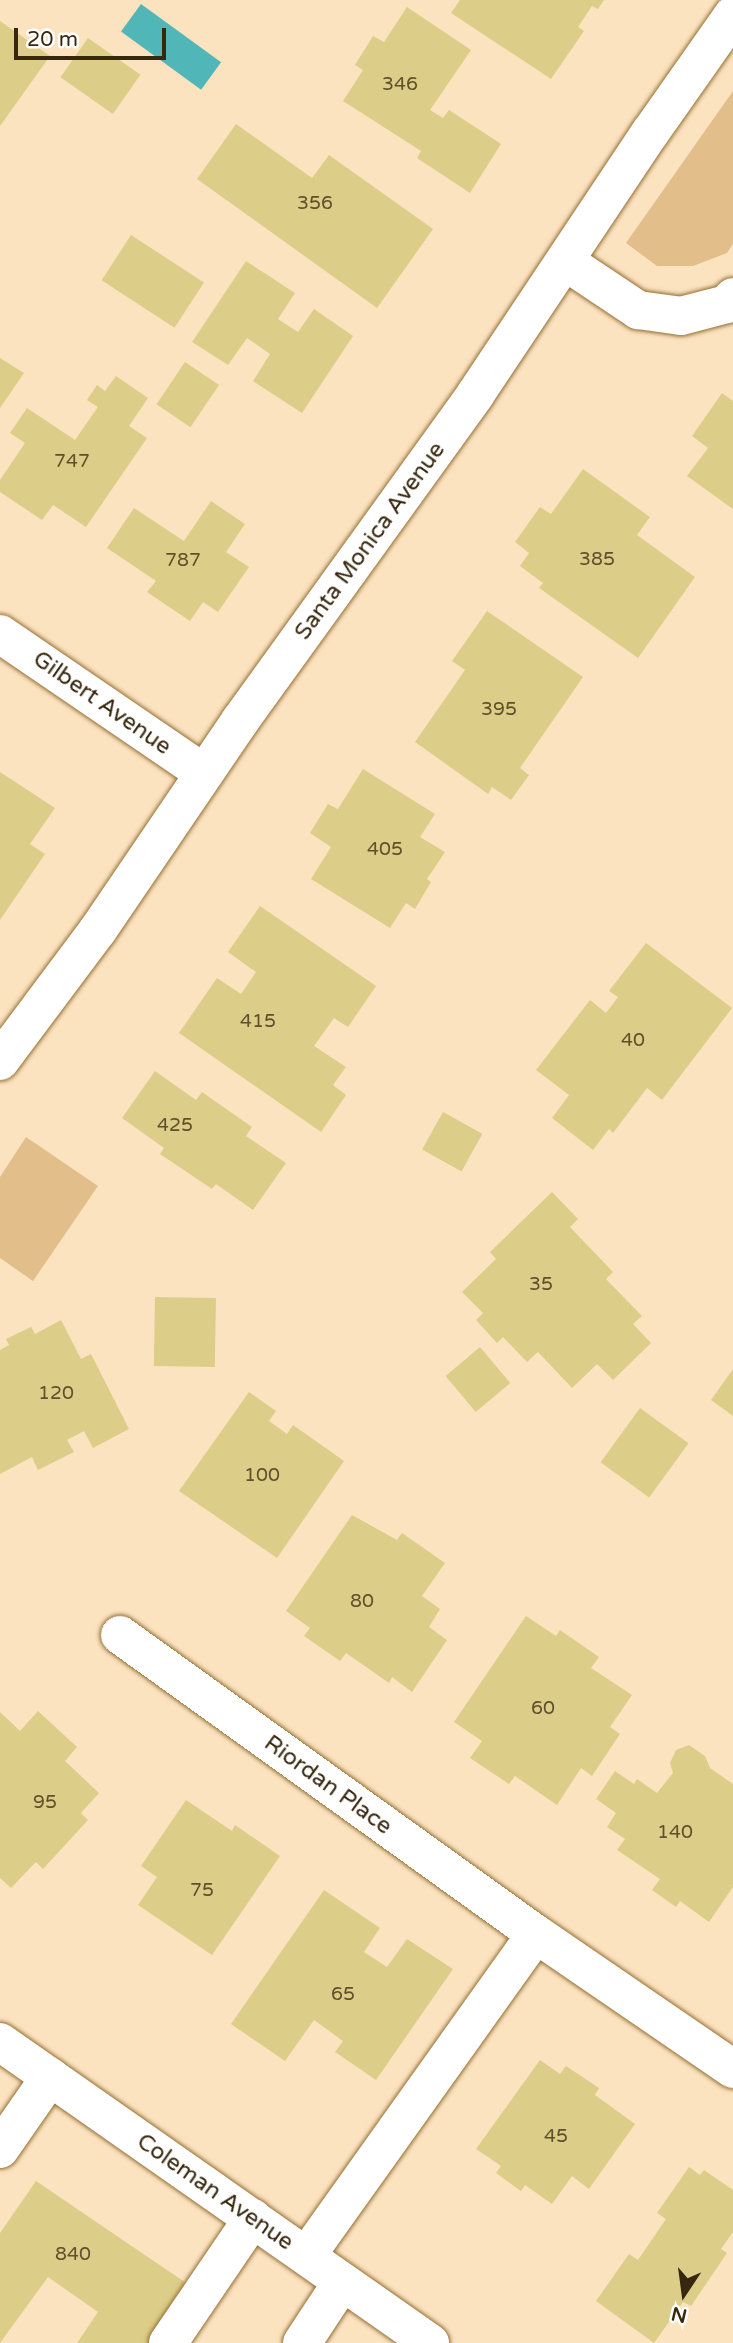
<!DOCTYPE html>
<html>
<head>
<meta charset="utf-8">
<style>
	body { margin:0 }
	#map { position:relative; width:733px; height:2343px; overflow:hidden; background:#fce3c0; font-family:"Varela Round",sans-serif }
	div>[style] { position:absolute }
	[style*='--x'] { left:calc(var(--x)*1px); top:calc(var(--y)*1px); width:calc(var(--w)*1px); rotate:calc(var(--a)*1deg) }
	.green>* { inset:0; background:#e1be8a }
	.water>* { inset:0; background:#51b6b8; transform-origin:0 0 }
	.building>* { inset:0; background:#dccd88; transform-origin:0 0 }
	.roads { filter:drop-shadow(0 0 2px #946f33) drop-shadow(0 0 2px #946f33) }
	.minor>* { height:38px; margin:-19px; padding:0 19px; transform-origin:19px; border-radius:19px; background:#fff }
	span { translate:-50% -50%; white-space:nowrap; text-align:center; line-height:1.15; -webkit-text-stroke:7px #fff; paint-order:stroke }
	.number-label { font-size:19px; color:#60502c }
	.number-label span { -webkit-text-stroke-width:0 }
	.street-label { font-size:23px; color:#36270e }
	.north { position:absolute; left:649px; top:2259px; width:70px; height:70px; -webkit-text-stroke:5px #fff; paint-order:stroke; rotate:193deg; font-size:19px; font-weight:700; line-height:28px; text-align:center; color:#36270e }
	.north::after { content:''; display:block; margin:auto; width:24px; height:32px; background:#36270e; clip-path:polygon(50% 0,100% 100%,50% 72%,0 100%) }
	.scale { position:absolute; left:14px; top:28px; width:152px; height:32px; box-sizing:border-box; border:4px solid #36270e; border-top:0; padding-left:9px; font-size:21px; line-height:24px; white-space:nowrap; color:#36270e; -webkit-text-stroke:5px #fff; paint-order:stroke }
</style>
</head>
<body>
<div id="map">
	<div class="green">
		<div style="clip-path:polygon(733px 91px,733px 244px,727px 253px,693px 266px,657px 266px,626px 243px)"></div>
		<div style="clip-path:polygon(26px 1137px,98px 1186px,33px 1281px,0 1258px,0 1177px)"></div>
	</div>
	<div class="water">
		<div style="left:141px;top:4px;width:99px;height:34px;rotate:36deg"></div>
	</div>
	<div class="building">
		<div style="clip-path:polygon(460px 0,604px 0,598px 9px,592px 6px,578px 27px,584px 31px,551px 79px,451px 13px)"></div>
		<div style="clip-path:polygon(407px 7px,471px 50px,430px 110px,443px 118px,449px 110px,501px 144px,470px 193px,417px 158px,421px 151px,343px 101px,363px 70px,355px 65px,373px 36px,384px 42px)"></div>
		<div style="clip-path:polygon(0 21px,50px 56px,0 126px)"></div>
		<div style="left:88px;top:38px;width:64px;height:48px;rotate:35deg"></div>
		<div style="clip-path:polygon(236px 124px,312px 178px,329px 155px,433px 229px,377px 308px,197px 179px)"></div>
		<div style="left:131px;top:235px;width:87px;height:54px;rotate:33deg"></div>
		<div style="clip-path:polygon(246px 261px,295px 293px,278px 319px,298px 332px,314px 309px,353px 336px,302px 413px,253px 381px,270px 354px,247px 338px,228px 365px,192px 342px)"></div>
		<div style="clip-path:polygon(0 358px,24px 373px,0 408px)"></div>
		<div style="left:185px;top:362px;width:41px;height:51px;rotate:34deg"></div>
		<div style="clip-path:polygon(116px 376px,148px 398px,129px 426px,147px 438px,86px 527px,53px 505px,42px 520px,0 492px,0 480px,25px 443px,10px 433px,27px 408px,75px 440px,98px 407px,87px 400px,97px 385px,105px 391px)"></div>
		<div style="clip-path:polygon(722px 393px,733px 401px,733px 509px,687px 476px,708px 448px,692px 436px)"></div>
		<div style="clip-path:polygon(583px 469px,650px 517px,637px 535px,695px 577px,638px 658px,539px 588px,543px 583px,520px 566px,529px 553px,515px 542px,540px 507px,551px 514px)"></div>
		<div style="clip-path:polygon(211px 501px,245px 524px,226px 552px,249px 567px,218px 612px,203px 602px,190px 621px,147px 592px,156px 581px,107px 548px,134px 508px,184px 541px)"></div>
		<div style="clip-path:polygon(487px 611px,583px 677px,520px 768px,529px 775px,511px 800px,492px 787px,488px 794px,415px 742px,465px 670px,452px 661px)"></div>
		<div style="clip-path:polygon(363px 769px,435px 814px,420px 837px,445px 852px,427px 879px,431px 882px,415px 909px,406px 903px,390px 928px,311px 879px,331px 847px,310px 833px,328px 804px,338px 809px)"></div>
		<div style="clip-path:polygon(0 772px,55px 808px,30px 844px,45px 854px,0 920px)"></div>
		<div style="clip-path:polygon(260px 906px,376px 986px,348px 1027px,334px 1018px,314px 1046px,346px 1067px,333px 1085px,346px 1095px,321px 1132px,179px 1033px,217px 978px,241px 994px,256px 972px,228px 952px)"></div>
		<div style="clip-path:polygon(646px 943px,732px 1008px,662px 1100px,647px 1088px,613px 1133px,609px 1129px,593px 1150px,552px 1118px,569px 1095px,536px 1070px,590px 1000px,606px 1013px,618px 997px,609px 991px)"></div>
		<div style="clip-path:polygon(155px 1071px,196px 1100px,202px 1092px,252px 1127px,246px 1136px,286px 1163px,253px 1210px,216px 1184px,212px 1189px,160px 1154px,164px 1148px,122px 1118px)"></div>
		<div style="left:443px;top:1112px;width:45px;height:43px;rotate:29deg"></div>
		<div style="clip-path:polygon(552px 1192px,578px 1219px,570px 1227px,613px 1272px,606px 1279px,642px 1316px,633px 1324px,651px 1343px,613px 1380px,597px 1364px,572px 1388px,538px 1352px,527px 1362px,503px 1337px,497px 1343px,476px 1320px,483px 1313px,462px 1292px,496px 1259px,490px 1252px)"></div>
		<div style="left:155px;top:1297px;width:61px;height:69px;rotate:1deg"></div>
		<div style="clip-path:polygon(61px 1320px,81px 1359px,91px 1354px,129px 1429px,93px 1448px,84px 1431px,67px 1440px,74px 1452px,38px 1470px,32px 1457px,0 1474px,0 1350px,9px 1345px,6px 1339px,31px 1327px,35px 1334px)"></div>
		<div style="left:480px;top:1347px;width:47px;height:45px;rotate:50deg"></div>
		<div style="clip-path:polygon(733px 1369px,733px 1416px,711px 1400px)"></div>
		<div style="clip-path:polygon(249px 1392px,276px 1411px,269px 1421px,287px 1434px,293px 1425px,344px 1461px,277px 1558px,179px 1491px)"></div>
		<div style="left:640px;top:1408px;width:60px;height:67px;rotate:36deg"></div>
		<div style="clip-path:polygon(352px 1515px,397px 1540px,402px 1533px,445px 1563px,422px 1596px,440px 1609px,429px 1627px,447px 1640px,412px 1692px,392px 1677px,389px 1683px,346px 1653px,340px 1661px,304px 1636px,310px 1628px,286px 1611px)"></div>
		<div style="clip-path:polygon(526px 1616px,556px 1636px,560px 1630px,599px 1657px,591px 1668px,632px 1695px,610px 1727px,620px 1734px,592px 1776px,581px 1768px,557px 1805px,515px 1776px,509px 1784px,470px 1758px,482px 1741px,454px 1722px)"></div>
		<div style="clip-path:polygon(38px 1711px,77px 1747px,65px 1761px,99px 1793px,81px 1813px,88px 1820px,43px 1869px,36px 1862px,11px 1888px,0 1878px,0 1712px,20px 1731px)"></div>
		<div style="clip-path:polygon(689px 1745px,705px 1756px,710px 1768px,733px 1784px,733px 1887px,709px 1922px,680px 1901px,676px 1907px,652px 1890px,660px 1879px,617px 1850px,625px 1839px,607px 1827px,616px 1813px,596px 1799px,615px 1771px,634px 1784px,637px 1779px,657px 1793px,673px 1773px,670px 1763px,676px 1750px)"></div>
		<div style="clip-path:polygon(186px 1800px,232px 1831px,235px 1825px,280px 1856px,212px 1955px,138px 1905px,157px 1877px,141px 1866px)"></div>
		<div style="clip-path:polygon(324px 1890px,380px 1928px,364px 1952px,387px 1967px,407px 1939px,453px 1969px,376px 2080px,335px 2052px,343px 2041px,314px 2020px,285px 2061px,231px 2024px)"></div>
		<div style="clip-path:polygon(540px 2060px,560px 2074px,566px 2066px,599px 2088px,595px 2095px,635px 2124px,589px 2189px,572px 2176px,552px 2204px,525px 2185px,521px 2191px,496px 2173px,501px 2166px,476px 2149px)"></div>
		<div style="clip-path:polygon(689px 2167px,700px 2175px,704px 2170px,733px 2190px,733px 2232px,721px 2249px,727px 2253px,691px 2306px,683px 2302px,654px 2343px,596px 2301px,629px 2254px,638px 2260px,666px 2219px,657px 2213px)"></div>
		<div style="clip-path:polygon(36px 2181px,195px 2289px,157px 2343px,77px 2343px,98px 2312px,48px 2277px,0 2343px,0 2233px)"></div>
	</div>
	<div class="roads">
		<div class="minor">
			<div style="--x:566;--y:262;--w:87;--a:33.7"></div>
			<div style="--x:638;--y:310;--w:43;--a:7.9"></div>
			<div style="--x:681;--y:316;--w:48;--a:-14.6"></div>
			<div style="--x:727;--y:304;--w:9;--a:-49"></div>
			<div style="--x:0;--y:634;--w:247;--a:34.3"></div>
			<div style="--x:0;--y:1061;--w:164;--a:-53.2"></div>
			<div style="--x:98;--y:930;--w:253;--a:-55.8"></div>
			<div style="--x:240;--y:721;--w:402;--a:-54.2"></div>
			<div style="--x:475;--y:395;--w:315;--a:-56.3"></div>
			<div style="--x:650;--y:133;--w:144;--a:-54.9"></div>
			<div style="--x:120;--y:1635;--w:512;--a:35.71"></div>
			<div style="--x:536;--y:1934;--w:239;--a:34.4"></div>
			<div style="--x:0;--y:2042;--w:525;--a:34.99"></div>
			<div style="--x:0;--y:2149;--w:88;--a:-55.2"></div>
			<div style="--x:307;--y:2255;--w:394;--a:-54.5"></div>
			<div style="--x:168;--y:2343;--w:151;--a:-55.8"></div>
			<div style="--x:302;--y:2343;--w:73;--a:-56.7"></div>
		</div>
	</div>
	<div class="number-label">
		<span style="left:400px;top:85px">346</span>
		<span style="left:315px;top:204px">356</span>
		<span style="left:72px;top:462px">747</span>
		<span style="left:597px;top:560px">385</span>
		<span style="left:183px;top:561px">787</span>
		<span style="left:499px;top:710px">395</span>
		<span style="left:385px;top:850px">405</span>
		<span style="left:258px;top:1022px">415</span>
		<span style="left:633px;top:1041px">40</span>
		<span style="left:175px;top:1126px">425</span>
		<span style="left:541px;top:1285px">35</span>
		<span style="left:56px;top:1394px">120</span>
		<span style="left:262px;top:1476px">100</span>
		<span style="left:362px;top:1602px">80</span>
		<span style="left:543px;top:1709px">60</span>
		<span style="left:45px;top:1803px">95</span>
		<span style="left:675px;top:1833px">140</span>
		<span style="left:202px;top:1891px">75</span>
		<span style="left:343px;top:1995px">65</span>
		<span style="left:556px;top:2137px">45</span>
		<span style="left:73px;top:2255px">840</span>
	</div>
	<div class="street-label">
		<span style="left:370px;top:541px;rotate:-54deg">Santa Monica Avenue</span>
		<span style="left:102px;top:703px;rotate:35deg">Gilbert Avenue</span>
		<span style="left:328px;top:1785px;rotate:36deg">Riordan Place</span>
		<span style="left:215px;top:2192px;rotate:35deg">Coleman Avenue</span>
	</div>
	<div class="north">N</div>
	<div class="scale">20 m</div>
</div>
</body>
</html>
